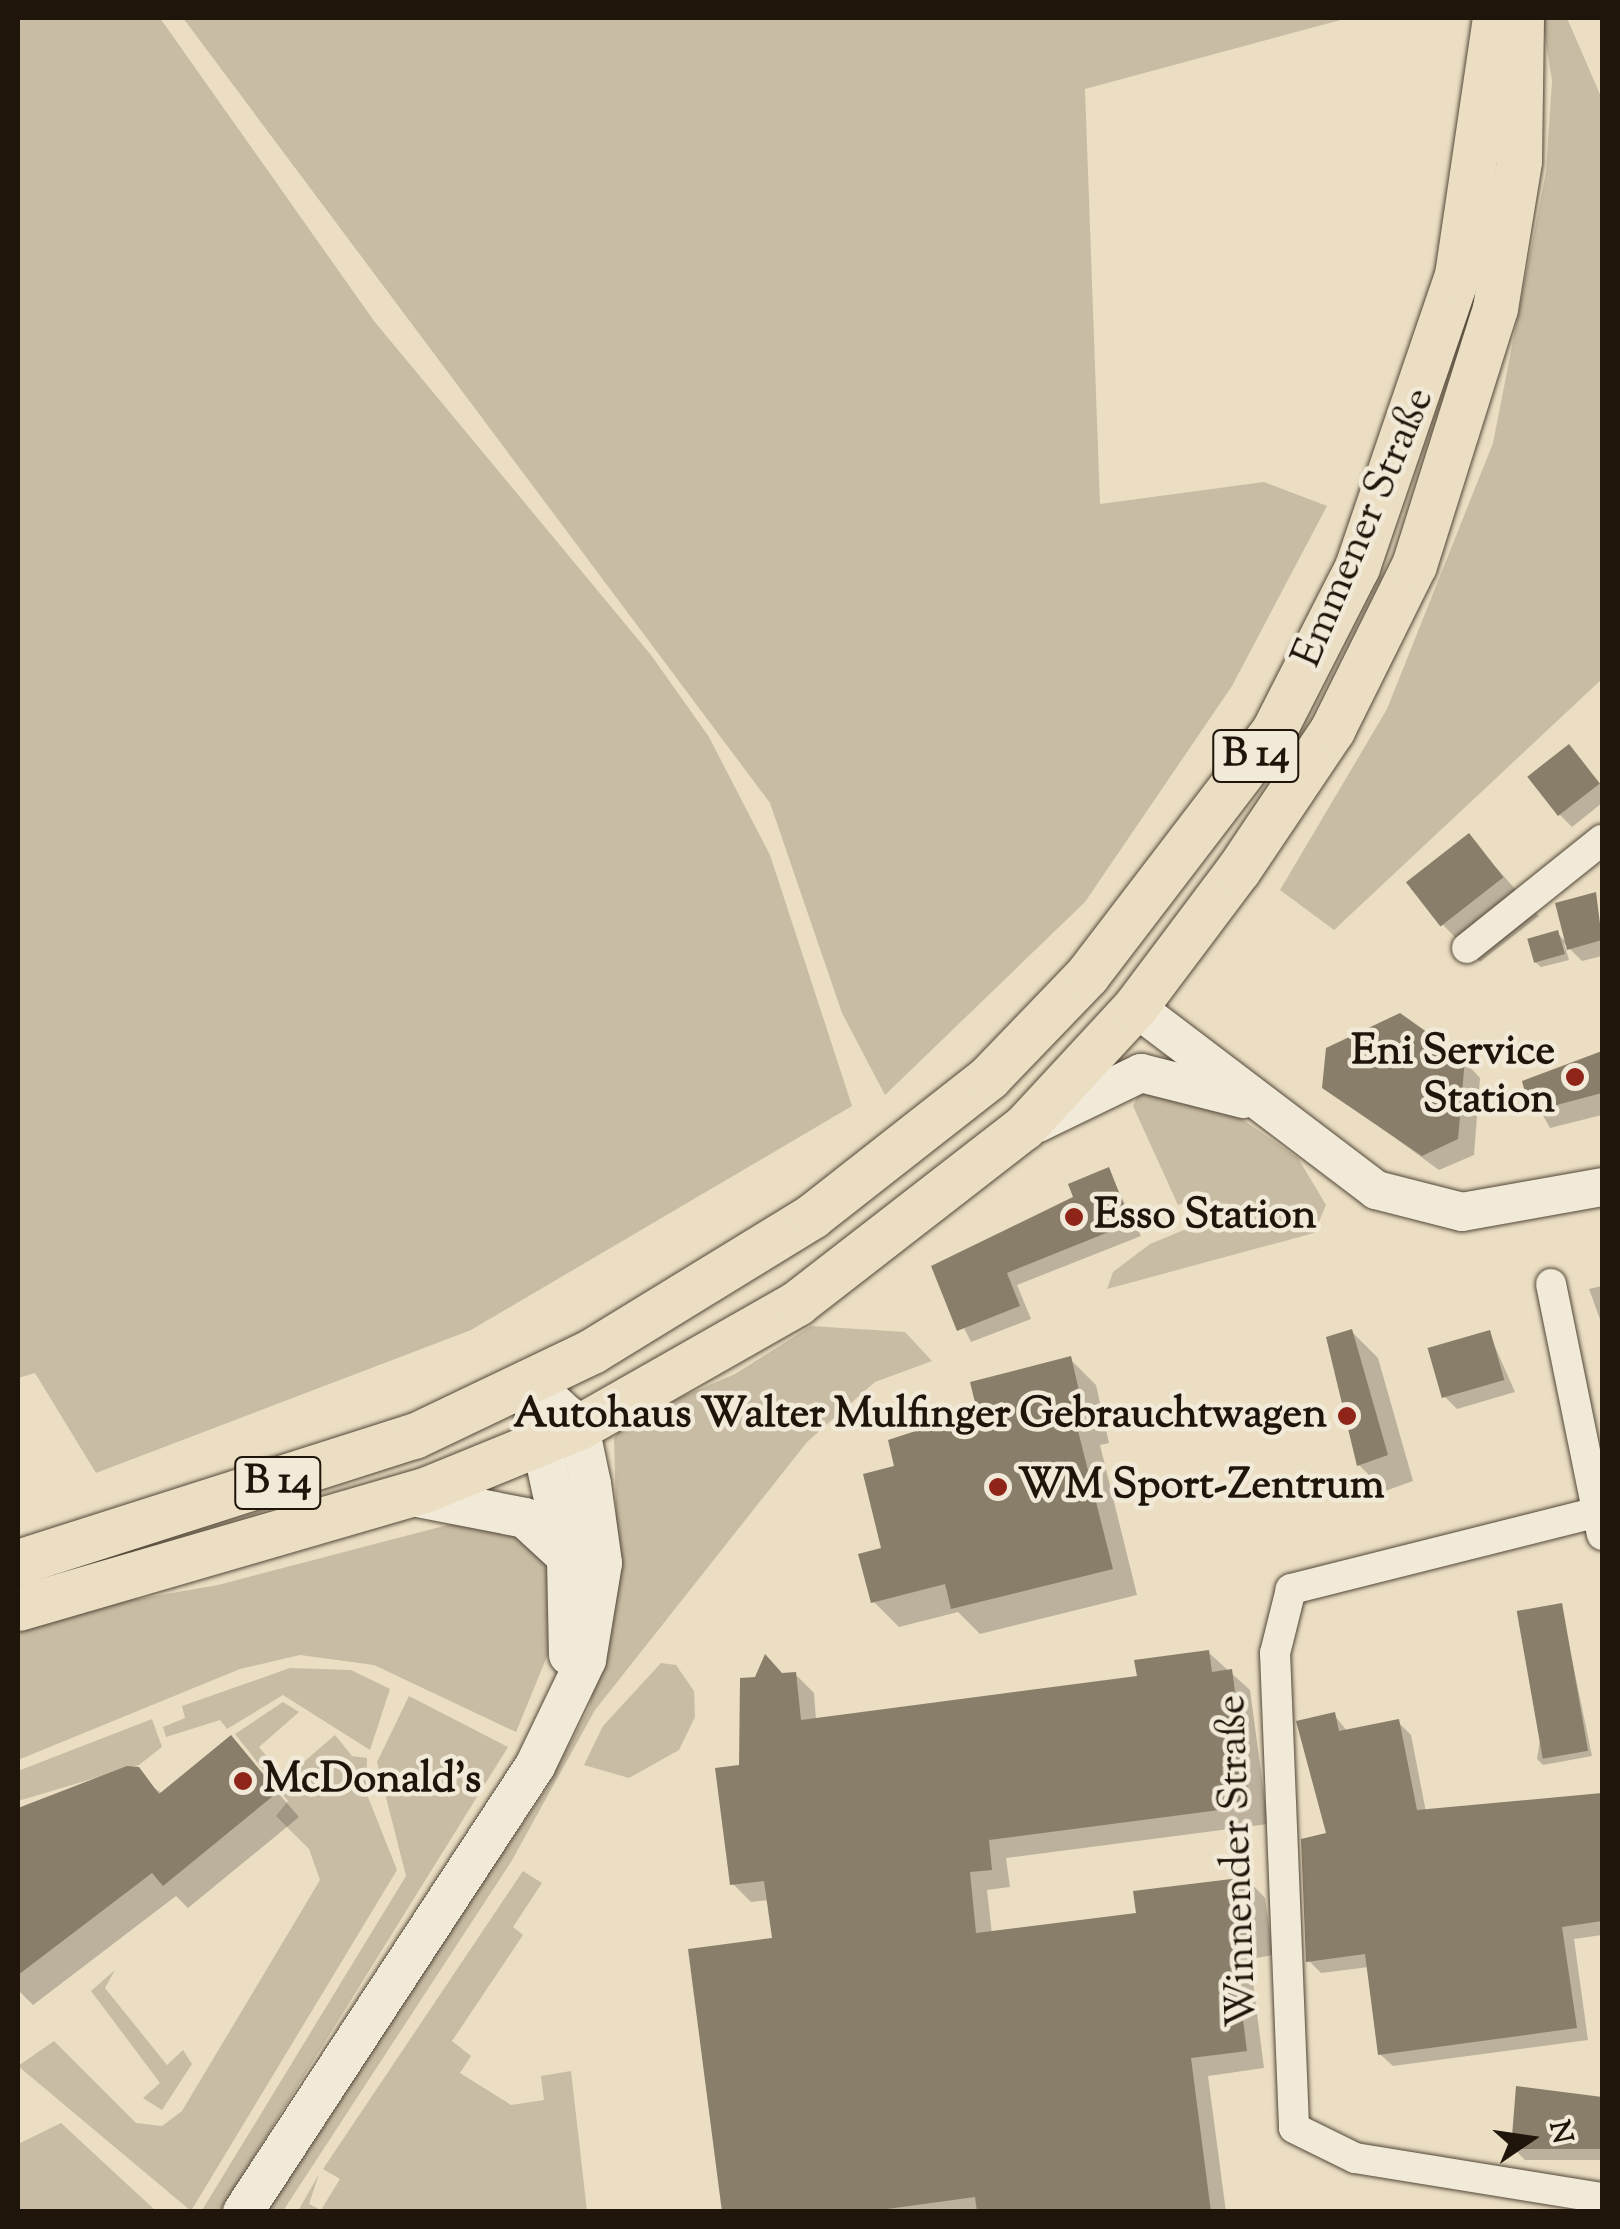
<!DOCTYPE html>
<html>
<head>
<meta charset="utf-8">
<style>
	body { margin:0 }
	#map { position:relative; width:1620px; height:2229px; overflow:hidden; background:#ebdec3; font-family:"Sorts Mill Goudy",serif }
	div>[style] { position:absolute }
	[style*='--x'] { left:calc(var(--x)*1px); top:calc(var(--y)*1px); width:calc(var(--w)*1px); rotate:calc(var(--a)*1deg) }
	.green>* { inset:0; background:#c8bca4 }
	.shadow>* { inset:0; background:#0003 }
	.building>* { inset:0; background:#897e6a; transform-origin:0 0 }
	.roads { filter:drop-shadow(0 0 2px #524738) drop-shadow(0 0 2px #524738) }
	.minor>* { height:30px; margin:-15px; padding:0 15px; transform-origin:15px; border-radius:15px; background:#f2ead8 }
	.tertiary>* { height:38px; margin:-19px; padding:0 19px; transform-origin:19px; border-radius:19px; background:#f2ead8 }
	.secondary>* { height:40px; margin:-20px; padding:0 20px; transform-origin:20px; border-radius:20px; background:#f2ead8 }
	.primary>* { height:45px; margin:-22.5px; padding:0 22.5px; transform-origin:22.5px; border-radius:22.5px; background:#ebdec3 }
	.dots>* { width:28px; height:28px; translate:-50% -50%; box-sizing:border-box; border:5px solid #f2ead8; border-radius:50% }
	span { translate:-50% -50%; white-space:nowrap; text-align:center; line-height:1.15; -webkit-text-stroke:9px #f2ead8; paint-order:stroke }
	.shield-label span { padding:2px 8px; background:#f2ead8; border:2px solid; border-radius:8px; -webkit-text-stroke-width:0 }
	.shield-label { font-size:40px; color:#1f150a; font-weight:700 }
	.street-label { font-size:42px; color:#1f150a }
	.poi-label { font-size:42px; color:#1f150a; font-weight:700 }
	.right { translate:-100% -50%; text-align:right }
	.left { translate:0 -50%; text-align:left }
	.frame { position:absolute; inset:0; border:20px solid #1f150a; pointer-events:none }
	.north { position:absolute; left:1480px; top:2089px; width:100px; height:100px; -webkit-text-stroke:8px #f2ead8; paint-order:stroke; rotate:77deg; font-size:28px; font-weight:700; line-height:40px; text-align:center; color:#1f150a }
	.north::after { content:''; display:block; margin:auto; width:35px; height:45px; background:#1f150a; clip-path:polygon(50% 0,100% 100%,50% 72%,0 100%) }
</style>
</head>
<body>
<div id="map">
	<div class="green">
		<div style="clip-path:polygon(18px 18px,160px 18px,374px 321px,651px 655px,709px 737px,770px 855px,852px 1106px,471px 1330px,96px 1473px,35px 1373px,18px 1378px)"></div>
		<div style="clip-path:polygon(183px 18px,1348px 18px,1085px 89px,1100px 504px,1264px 482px,1327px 506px,1232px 686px,1085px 902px,885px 1095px,842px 1013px,770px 803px)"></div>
		<div style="clip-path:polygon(1542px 18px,1567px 18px,1602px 99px,1602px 679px,1334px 930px,1280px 890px,1387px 709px,1493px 443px,1546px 172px,1552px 81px)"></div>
		<div style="clip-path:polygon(1159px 1092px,1236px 1115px,1298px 1158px,1326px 1205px,1314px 1233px,1107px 1289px,1113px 1272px,1150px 1244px,1208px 1220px,1200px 1196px,1178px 1205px,1133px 1106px,1138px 1095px)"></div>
		<div style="clip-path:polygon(811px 1326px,905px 1332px,932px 1361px,875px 1382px,807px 1442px,595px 1710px,511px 1862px,283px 2211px,259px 2212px,546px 1789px,589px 1708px,618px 1588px,614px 1438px,628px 1420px,735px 1374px)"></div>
		<div style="clip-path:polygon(463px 1521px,511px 1525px,547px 1564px,548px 1654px,516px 1732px,374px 1665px,300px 1655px,240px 1669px,18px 1760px,18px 1620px,218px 1585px)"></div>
		<div style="clip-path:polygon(661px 1663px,676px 1665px,694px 1691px,695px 1717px,679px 1750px,629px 1778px,584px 1765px,603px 1726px)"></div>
		<div style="clip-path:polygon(290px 1668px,351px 1670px,390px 1689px,370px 1750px,283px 1695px,227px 1729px,220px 1720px,166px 1737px,163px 1727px,185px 1718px,182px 1706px)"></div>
		<div style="clip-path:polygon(409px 1696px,508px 1747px,220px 2211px,201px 2212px,406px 1876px,377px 1762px)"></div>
		<div style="clip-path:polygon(283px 1702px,299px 1712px,259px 1747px,285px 1778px,335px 1735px,352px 1756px,367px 1758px,366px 1792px,397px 1870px,191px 2211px,18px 2066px,54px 2041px,136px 2123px,162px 2126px,182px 2111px,320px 1880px,309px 1849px,276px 1816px,288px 1801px,235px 1734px)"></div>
		<div style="clip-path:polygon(152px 1719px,162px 1747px,139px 1765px,18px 1801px,18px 1771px)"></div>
		<div style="clip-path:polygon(523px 1871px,542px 1883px,513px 1927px,523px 1935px,452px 2041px,471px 2056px,460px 2073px,511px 2105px,544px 2100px,541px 2076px,571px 2071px,587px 2211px,298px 2211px,319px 2174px,309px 2204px,321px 2210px,340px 2179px,323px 2169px)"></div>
		<div style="clip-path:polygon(115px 1970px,105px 1988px,167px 2065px,183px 2050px,192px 2064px,162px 2110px,143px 2098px,160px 2083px,91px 1991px)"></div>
		<div style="clip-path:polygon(61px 2123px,156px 2211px,18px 2211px,18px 2144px)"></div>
	</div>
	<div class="shadow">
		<div style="clip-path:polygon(1569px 747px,1602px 786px,1602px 803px,1572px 827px,1559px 814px)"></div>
		<div style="clip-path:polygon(1469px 837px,1539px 916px,1480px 962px,1442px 924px)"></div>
		<div style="clip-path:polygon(1595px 895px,1602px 956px,1582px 961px,1564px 943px,1569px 960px,1541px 967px,1535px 962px,1557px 933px,1568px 944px)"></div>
		<div style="clip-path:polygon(1602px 1057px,1602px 1115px,1550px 1128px,1525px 1083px)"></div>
		<div style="clip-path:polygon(1464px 1061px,1480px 1078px,1474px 1155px,1439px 1170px,1325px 1087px)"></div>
		<div style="clip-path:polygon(1108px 1170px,1141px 1236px,1017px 1285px,1031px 1319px,971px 1342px,934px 1267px,1076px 1198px)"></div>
		<div style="clip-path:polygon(1602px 1286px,1602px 1325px,1589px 1289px)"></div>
		<div style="clip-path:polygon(1352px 1332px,1378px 1358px,1413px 1481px,1385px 1491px,1359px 1465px)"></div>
		<div style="clip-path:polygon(1489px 1333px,1515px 1392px,1457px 1409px,1444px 1396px)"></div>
		<div style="clip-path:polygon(1070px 1359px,1096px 1385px,1109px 1443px,1100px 1445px,1137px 1595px,980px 1634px,958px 1612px,899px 1627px,873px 1601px,897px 1468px)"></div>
		<div style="clip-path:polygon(1561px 1606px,1592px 1756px,1543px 1765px,1537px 1759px)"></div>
		<div style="clip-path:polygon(1209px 1653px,1250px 1690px,1268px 1824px,1006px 1858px,1010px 1887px,987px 1890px,992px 1934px,1139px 1915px,1247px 1879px,1265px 1898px,1273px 1955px,1250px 1959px,1264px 2068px,1208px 2076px,1226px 2212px,723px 2212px,775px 1940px,769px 1900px,751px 1902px,733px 1884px,741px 1767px,783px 1676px,795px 1674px,814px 1693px,816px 1720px,1140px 1679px)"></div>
		<div style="clip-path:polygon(1334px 1715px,1348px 1732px,1398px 1722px,1411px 1735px,1426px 1812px,1602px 1795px,1602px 1935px,1574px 1939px,1588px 2040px,1393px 2066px,1380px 2054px,1369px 1967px,1321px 1973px,1309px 1961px,1329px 1835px)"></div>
		<div style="clip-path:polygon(231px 1739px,299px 1817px,188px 1908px,176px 1896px,33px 2005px,18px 1990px,18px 1809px,127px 1769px,163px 1794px)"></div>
		<div style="clip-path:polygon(1518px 2089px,1602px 2099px,1602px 2160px,1525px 2160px,1513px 2148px)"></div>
	</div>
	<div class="building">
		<div style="left:1569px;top:744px;width:50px;height:53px;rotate:52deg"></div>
		<div style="left:1469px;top:833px;width:56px;height:80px;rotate:52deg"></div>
		<div style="clip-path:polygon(1596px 892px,1602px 940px,1567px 950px,1555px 903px)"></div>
		<div style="left:1558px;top:930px;width:25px;height:32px;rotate:74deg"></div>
		<div style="clip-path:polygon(1400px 1013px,1465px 1059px,1458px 1139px,1422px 1156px,1322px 1088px,1326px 1048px)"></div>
		<div style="clip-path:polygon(1602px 1051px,1602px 1093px,1530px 1112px,1522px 1081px)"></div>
		<div style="clip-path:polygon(1109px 1167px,1131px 1223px,1007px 1273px,1020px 1306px,957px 1331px,931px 1266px,1073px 1197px,1068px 1184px)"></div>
		<div style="clip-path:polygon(1352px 1329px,1388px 1455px,1357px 1466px,1326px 1337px)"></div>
		<div style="left:1490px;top:1330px;width:52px;height:65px;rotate:74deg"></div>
		<div style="clip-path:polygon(1071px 1356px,1085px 1417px,1075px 1419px,1113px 1569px,951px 1609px,945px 1584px,871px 1603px,858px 1554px,881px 1548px,863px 1474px,894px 1466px,888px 1440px,977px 1411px,970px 1382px)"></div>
		<div style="left:1562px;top:1603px;width:150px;height:46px;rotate:80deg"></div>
		<div style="clip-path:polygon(1209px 1650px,1212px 1672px,1232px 1669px,1250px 1806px,989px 1840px,992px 1870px,970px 1872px,976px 1933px,1136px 1913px,1133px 1891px,1248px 1877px,1256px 1938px,1233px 1941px,1247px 2051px,1191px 2058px,1211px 2212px,977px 2212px,975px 2197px,865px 2212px,722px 2212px,688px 1949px,772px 1938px,764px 1881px,730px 1885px,715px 1768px,739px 1765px,740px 1678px,755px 1677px,765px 1654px,782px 1673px,796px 1672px,801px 1720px,1137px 1676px,1134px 1660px)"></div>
		<div style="clip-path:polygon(1335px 1712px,1339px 1731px,1399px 1719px,1417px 1810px,1602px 1793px,1602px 1921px,1562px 1927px,1577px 2028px,1378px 2055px,1365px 1954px,1306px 1962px,1301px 1839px,1326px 1833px,1296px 1721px)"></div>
		<div style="clip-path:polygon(231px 1735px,278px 1792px,163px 1886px,152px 1873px,18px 1975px,18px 1808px,127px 1766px,139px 1767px,159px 1794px)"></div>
		<div style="clip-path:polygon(1516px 2086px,1602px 2097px,1602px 2149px,1511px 2149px)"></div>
	</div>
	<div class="roads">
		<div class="minor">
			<div style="--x:1467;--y:948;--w:173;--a:-38.7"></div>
			<div style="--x:1551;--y:1284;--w:256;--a:78.5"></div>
			<div style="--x:1598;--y:1512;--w:317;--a:165.9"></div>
			<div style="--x:1291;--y:1589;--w:66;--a:104"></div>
			<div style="--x:1275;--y:1653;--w:475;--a:87.7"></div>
			<div style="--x:1294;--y:2128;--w:68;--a:26.2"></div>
			<div style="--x:1355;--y:2158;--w:250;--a:9.2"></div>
		</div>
		<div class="tertiary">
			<div style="--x:1135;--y:1007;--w:303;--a:37.2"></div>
			<div style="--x:1376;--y:1190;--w:89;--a:14.3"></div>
			<div style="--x:1462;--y:1212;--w:142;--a:-10.1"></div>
			<div style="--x:1036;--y:1124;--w:117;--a:-25.9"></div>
			<div style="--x:1141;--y:1073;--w:106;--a:14.2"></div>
		</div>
		<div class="secondary">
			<div style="--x:535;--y:1412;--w:150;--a:77.7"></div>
			<div style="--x:567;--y:1559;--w:96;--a:88.8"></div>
			<div style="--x:408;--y:1495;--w:119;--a:11.1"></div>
			<div style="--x:525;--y:1518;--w:54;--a:42.8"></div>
			<div style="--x:243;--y:2212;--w:533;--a:-56.79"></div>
			<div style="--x:535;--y:1766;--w:118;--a:-64.3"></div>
			<div style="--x:586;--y:1660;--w:98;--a:-80.6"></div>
			<div style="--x:602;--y:1563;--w:80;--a:-97.9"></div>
			<div style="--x:591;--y:1484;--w:58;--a:-101.9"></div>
			<div style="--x:579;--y:1427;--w:65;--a:-137.5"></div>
		</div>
		<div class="primary">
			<div style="--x:18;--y:1562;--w:416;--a:-17.7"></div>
			<div style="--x:414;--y:1436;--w:197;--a:-25.5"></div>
			<div style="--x:592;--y:1351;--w:258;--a:-31.5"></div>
			<div style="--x:812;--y:1216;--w:225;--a:-38.1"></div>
			<div style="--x:989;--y:1077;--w:141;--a:-46.1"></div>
			<div style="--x:1087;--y:975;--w:308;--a:-52.6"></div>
			<div style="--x:1274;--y:730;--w:183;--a:-63"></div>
			<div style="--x:1357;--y:567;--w:309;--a:-71.1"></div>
			<div style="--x:1457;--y:275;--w:260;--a:-81.6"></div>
			<div style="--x:18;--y:1608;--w:426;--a:-16.2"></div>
			<div style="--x:427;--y:1489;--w:164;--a:-22.2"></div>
			<div style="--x:579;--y:1427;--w:251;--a:-29.6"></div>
			<div style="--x:797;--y:1303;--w:287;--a:-37.8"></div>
			<div style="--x:1024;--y:1127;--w:163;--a:-47.2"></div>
			<div style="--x:1135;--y:1007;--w:171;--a:-53.1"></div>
			<div style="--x:1238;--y:870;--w:169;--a:-56.1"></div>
			<div style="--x:1332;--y:730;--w:184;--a:-63.6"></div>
			<div style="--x:1414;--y:565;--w:269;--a:-72.5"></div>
			<div style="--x:1495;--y:308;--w:149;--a:-80.7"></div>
			<div style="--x:1519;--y:161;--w:143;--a:-89.2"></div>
		</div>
	</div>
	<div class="dots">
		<div style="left:1575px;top:1077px;background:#8f2418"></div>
		<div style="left:1074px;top:1217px;background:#8f2418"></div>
		<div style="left:1347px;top:1416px;background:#8f2418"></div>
		<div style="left:998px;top:1487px;background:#8f2418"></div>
		<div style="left:243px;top:1781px;background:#8f2418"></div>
	</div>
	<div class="shield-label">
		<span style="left:1256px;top:756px">B 14</span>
		<span style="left:278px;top:1483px">B 14</span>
	</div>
	<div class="street-label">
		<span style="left:1365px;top:528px;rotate:-67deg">Emmener Straße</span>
		<span style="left:1239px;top:1861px;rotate:-92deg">Winnender Straße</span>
	</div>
	<div class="poi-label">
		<span class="right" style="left:1555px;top:1077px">Eni Service<br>Station</span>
		<span class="left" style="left:1094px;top:1217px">Esso Station</span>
		<span class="right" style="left:1327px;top:1416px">Autohaus Walter Mulfinger Gebrauchtwagen</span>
		<span class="left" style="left:1018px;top:1487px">WM Sport-Zentrum</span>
		<span class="left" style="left:263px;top:1781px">McDonald's</span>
	</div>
	<div class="frame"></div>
	<div class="north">N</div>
</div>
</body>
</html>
